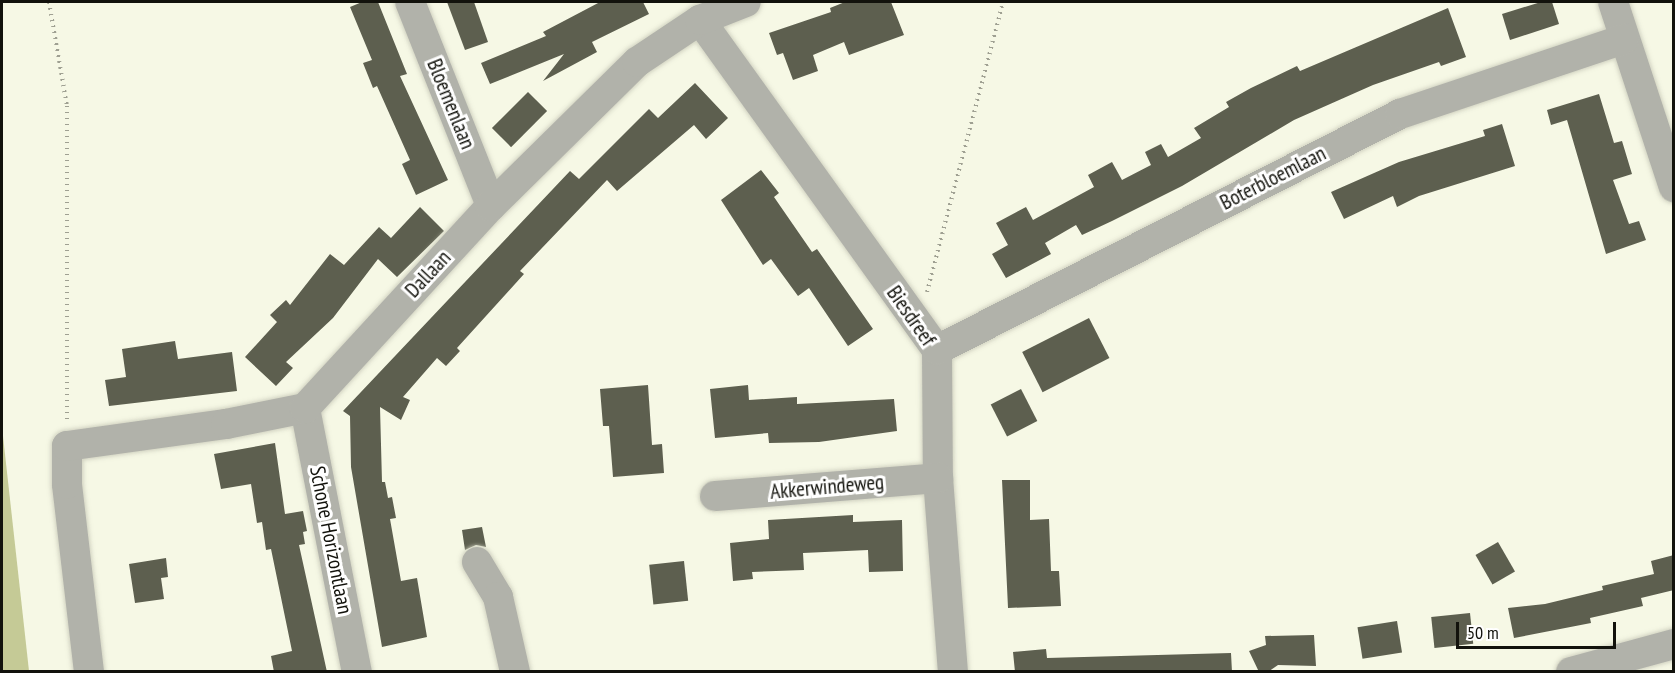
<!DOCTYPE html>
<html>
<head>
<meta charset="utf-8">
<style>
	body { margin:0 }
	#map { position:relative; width:1675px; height:673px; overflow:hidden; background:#f6f8e5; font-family:"PT Sans Narrow",sans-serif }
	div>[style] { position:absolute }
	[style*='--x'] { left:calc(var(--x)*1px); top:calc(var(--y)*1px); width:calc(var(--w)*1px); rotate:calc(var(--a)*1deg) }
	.green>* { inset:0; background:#c5ca96 }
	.building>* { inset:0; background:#5d5f4f; transform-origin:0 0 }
	.path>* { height:4px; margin-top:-2px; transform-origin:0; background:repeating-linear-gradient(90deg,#9fa092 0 1.5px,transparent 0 6px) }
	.roads { filter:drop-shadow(0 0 2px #d2d3c2) drop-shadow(0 0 2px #d2d3c2) }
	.minor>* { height:30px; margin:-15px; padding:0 15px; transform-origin:15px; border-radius:15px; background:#b1b2aa }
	span { translate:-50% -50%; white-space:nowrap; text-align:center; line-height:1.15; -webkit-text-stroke:6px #fff; paint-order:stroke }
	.street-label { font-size:21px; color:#12120c }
	.frame { position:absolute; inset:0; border:3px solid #12120c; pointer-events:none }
	.scale { position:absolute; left:1456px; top:622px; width:160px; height:27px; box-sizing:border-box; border:3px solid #12120c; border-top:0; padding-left:8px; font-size:18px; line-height:21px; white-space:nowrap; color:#12120c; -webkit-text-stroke:4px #fff; paint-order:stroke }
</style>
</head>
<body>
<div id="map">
	<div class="green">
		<div style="clip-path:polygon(2px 427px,29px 671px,2px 671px)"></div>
	</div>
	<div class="building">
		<div style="clip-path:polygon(362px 2px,378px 2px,407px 74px,400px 76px,448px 180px,416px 195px,402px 164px,410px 160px,377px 86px,373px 88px,363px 63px,372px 60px,350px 7px)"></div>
		<div style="clip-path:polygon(447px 2px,474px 2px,488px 42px,465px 50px)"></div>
		<div style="clip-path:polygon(600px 2px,643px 2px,649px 14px,592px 42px,597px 52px,543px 81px,564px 54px,490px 84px,481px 63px,546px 36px,543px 32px)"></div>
		<div style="clip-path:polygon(845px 2px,891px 2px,904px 35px,849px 55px,844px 42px,813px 55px,818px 71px,793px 80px,783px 53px,777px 55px,769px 33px,831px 12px,830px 8px)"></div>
		<div style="clip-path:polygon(1541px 2px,1552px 2px,1559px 24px,1510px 40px,1502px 14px)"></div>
		<div style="clip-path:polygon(1448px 8px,1466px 57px,1441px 66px,1439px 62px,1373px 85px,1294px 120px,1182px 186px,1112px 221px,1082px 235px,1076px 225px,1045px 243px,1051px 254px,1006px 278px,992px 254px,1008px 245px,996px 223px,1026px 207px,1033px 220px,1094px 187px,1088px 175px,1112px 162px,1122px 180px,1151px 165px,1145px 152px,1161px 144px,1168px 157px,1201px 138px,1194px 128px,1229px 107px,1226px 102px,1251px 88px,1297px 66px,1300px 71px)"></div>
		<div style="clip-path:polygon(695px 83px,728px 118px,706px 139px,694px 125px,617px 191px,607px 180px,520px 271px,524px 274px,457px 348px,460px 351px,446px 366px,437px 358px,403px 397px,410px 400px,401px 420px,380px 407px,382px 482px,385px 482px,388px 498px,392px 497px,396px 518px,390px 519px,401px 581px,417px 578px,427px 637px,382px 647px,351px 467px,350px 416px,343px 411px,570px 171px,579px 179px,649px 109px,658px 118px)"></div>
		<div style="left:528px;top:92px;width:27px;height:51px;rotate:45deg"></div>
		<div style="clip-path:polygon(1599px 94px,1614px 143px,1622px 141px,1632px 174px,1613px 180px,1629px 224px,1639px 221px,1646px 240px,1606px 254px,1567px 120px,1551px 125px,1547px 110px)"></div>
		<div style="clip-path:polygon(1502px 124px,1515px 166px,1419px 196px,1397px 207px,1393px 196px,1344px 219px,1331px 192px,1399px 162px,1485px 136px,1483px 130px)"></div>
		<div style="clip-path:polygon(761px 170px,779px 193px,774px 197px,812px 252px,817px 249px,873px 329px,848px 346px,809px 288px,798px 296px,771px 259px,763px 265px,721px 200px)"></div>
		<div style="clip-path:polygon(420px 207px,444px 231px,397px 277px,378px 259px,333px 318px,286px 362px,293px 368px,276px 386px,245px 357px,277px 322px,270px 315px,286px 300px,290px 305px,330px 254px,344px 265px,379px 227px,391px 238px)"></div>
		<div style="left:1089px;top:318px;width:45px;height:75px;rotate:63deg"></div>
		<div style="clip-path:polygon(175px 341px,178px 359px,232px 352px,237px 391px,109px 406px,105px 380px,126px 377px,122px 349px)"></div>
		<div style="clip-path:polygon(648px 385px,652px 445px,662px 444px,664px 473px,613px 477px,609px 426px,603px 426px,600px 389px)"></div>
		<div style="clip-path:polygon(748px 385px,749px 400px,797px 397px,797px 404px,894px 399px,897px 431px,819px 442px,769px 443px,768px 433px,715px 438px,710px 389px)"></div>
		<div style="left:1021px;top:389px;width:36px;height:34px;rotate:63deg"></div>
		<div style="clip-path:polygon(275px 443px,285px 514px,303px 511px,307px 531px,303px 532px,305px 544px,299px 545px,327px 672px,274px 672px,271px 656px,292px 651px,271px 549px,266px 550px,262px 522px,257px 523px,251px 484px,221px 489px,214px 454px)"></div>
		<div style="clip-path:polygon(1002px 480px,1030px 480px,1030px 520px,1049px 519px,1051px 571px,1059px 571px,1061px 606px,1008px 608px)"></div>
		<div style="clip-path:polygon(853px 515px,853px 522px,902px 520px,903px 571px,869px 572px,868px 550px,803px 553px,804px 570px,752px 572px,753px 579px,733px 581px,730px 543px,769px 539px,768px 520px)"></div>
		<div style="clip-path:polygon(482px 527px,486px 547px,476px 545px,465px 550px,462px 530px)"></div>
		<div style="left:1498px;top:542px;width:34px;height:26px;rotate:60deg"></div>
		<div style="clip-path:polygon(1674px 555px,1674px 590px,1641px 598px,1643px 606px,1590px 618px,1591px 623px,1514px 638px,1508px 608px,1545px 604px,1603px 590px,1602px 586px,1654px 574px,1651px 561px)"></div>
		<div style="clip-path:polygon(166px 558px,168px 577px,161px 578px,164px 599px,135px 603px,129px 564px)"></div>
		<div style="left:684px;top:561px;width:40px;height:35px;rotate:84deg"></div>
		<div style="left:1470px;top:613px;width:31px;height:39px;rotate:84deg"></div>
		<div style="left:1397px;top:621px;width:32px;height:40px;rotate:81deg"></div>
		<div style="clip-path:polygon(1314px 635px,1316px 666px,1278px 665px,1268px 672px,1259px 672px,1249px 651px,1266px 645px,1265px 636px)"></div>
		<div style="clip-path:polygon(1046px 649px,1047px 658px,1231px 653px,1232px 672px,1015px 672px,1013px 652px)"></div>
	</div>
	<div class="path">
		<div style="--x:49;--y:2;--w:106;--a:80.2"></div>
		<div style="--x:67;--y:106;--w:316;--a:90"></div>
		<div style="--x:927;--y:292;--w:300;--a:-75.3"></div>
	</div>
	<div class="roads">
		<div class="minor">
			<div style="--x:410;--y:2;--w:219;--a:68.3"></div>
			<div style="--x:1613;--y:2;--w:195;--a:71.8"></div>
			<div style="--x:700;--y:20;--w:406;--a:54.3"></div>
			<div style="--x:937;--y:350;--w:128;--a:89.6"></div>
			<div style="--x:938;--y:478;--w:195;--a:85.6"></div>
			<div style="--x:937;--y:350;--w:520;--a:-27.01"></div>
			<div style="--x:1400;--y:114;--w:236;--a:-18.5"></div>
			<div style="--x:305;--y:408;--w:269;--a:78.9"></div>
			<div style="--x:715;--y:496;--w:224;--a:-4.6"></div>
			<div style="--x:477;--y:562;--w:41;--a:59"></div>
			<div style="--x:498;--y:597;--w:77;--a:77.2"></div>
			<div style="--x:89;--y:672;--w:189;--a:-96.7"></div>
			<div style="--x:67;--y:484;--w:38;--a:-90"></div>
			<div style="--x:67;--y:446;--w:161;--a:-7.9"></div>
			<div style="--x:226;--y:424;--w:81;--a:-11.4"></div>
			<div style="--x:305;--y:408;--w:275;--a:-47.4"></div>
			<div style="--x:491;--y:206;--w:205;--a:-44.6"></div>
			<div style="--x:637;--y:62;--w:76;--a:-33.7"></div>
			<div style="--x:700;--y:20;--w:49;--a:-21.4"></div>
			<div style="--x:1571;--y:672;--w:107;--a:-15.2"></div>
		</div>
	</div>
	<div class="street-label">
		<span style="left:451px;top:104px;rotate:68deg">Bloemenlaan</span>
		<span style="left:1273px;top:178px;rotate:-27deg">Boterbloemlaan</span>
		<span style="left:428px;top:274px;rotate:-47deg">Dallaan</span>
		<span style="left:911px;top:316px;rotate:55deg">Biesdreef</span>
		<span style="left:827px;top:487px;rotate:-5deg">Akkerwindeweg</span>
		<span style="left:331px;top:540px;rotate:79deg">Schone Horizontlaan</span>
	</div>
	<div class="frame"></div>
	<div class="scale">50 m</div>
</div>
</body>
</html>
